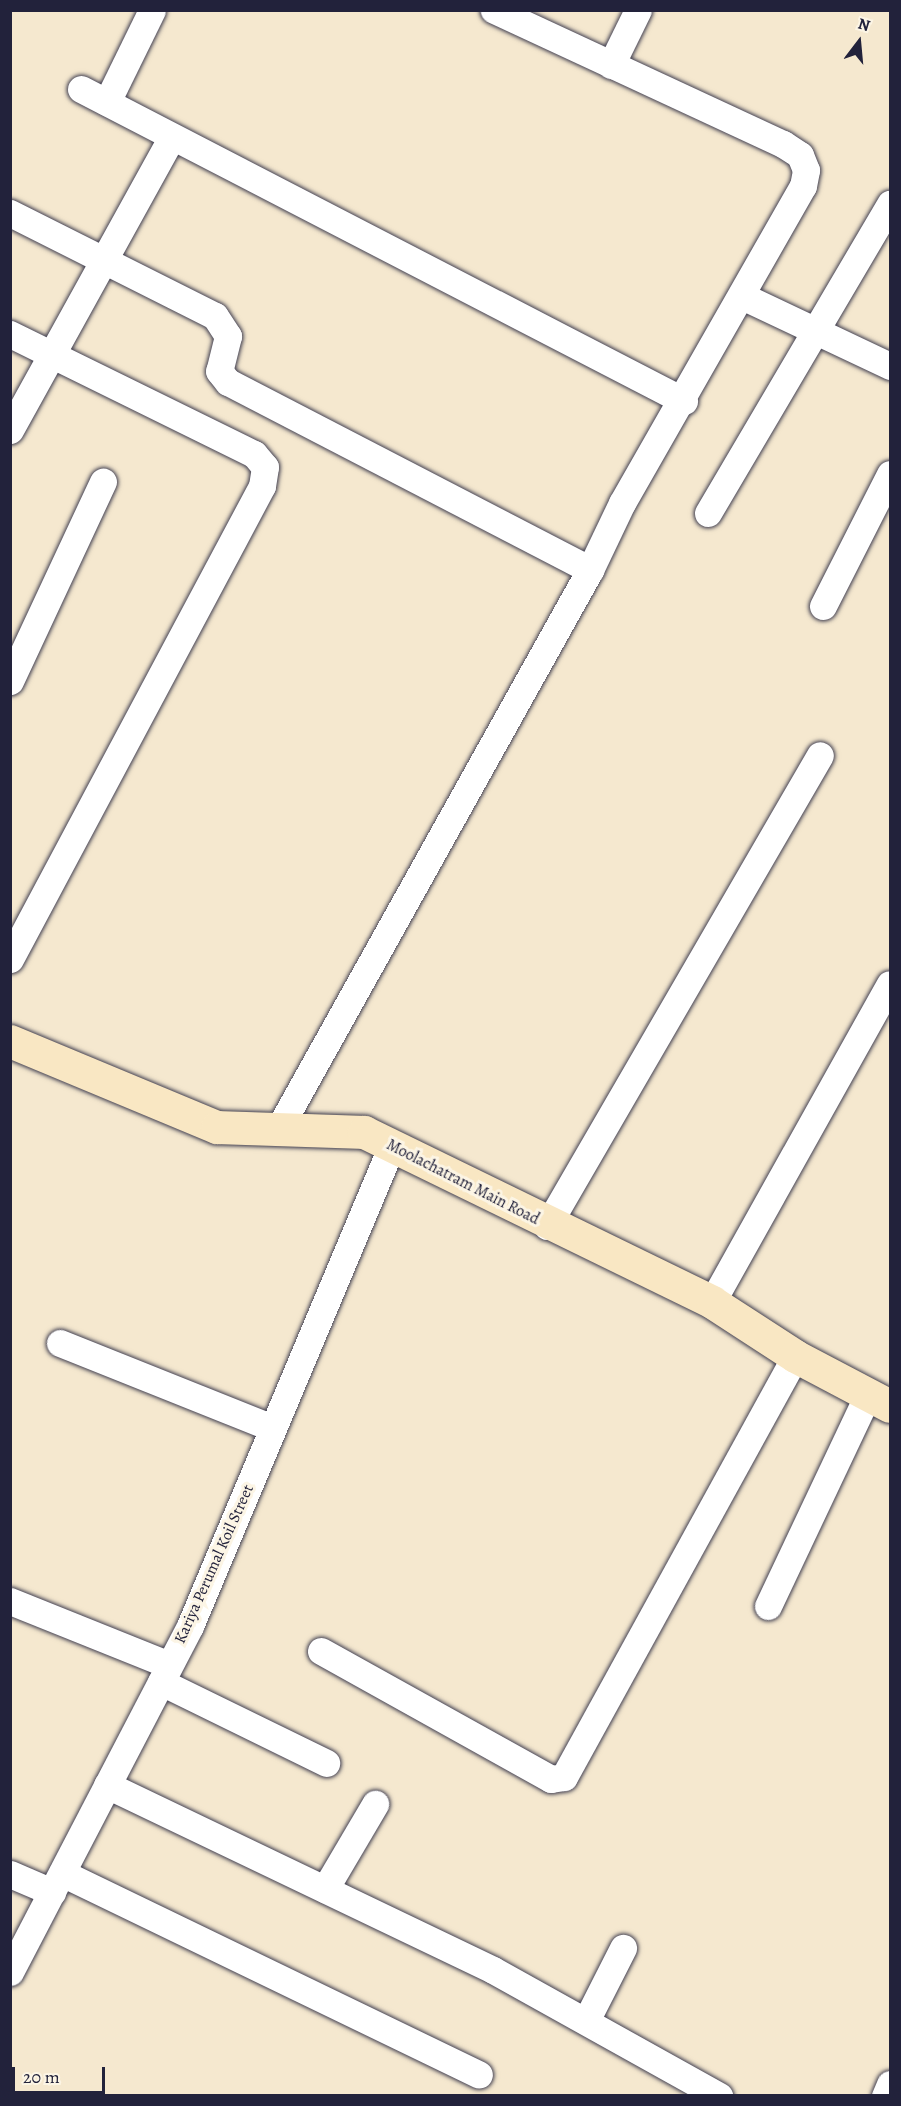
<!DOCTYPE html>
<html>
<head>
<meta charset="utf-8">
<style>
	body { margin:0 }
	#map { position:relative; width:901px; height:2106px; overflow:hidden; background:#f5e8cf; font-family:Alegreya,serif }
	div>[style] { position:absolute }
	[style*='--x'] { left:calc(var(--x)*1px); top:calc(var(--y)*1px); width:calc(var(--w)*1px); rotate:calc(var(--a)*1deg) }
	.roads { filter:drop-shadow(0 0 2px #424051) drop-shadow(0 0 2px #424051) }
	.street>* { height:27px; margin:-13.5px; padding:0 13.5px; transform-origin:13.5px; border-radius:13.5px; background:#fff }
	.secondary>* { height:33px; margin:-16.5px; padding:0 16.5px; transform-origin:16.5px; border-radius:16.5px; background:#f9e7c3 }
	span { translate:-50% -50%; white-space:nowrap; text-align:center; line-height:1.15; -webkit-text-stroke:6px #fcf5e5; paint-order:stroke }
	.street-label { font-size:16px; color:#22223b }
	.frame { position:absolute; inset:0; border:12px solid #22223b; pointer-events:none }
	.north { position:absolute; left:829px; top:12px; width:60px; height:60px; -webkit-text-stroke:4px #fcf5e5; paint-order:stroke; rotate:16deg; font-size:16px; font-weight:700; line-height:24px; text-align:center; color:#22223b }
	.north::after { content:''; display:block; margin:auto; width:21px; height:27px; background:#22223b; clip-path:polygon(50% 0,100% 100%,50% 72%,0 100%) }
	.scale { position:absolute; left:12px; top:2067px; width:93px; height:27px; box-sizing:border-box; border:3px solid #22223b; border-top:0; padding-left:8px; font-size:18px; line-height:21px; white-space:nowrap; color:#22223b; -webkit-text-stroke:4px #fcf5e5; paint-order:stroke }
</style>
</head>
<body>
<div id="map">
	<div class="roads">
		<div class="street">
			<div style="--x:611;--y:65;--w:61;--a:-63.9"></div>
			<div style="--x:81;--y:89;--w:679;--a:27.36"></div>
			<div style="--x:107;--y:102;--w:102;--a:-63.9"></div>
			<div style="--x:10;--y:213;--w:229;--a:26.7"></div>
			<div style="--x:215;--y:316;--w:24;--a:57"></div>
			<div style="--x:228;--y:336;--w:36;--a:104"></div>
			<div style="--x:219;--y:371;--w:14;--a:51"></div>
			<div style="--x:228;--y:382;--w:408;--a:27.4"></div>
			<div style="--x:742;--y:296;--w:164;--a:25.3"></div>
			<div style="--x:10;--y:334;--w:272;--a:26.2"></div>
			<div style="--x:254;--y:454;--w:17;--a:50"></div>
			<div style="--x:265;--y:467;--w:19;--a:99"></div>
			<div style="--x:262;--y:486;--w:536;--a:118.05"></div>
			<div style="--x:10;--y:430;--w:335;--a:-61.1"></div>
			<div style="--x:708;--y:513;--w:359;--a:-59.5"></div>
			<div style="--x:823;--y:606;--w:148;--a:-63.1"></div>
			<div style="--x:10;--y:681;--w:220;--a:-65"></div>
			<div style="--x:278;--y:1130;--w:641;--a:-60.88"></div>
			<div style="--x:590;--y:570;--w:74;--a:-64.5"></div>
			<div style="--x:622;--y:503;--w:365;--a:-60.3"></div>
			<div style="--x:803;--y:186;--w:16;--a:-79"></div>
			<div style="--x:806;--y:170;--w:16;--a:-112"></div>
			<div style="--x:800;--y:155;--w:20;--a:-147"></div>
			<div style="--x:783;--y:144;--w:319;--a:-155.1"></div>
			<div style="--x:547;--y:1226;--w:544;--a:-59.9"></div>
			<div style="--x:712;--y:1302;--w:364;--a:-60.8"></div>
			<div style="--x:60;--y:1343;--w:229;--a:21.8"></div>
			<div style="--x:10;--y:1601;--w:171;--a:21.9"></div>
			<div style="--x:768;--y:1606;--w:234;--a:-64.7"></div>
			<div style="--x:321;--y:1651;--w:263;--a:29.1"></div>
			<div style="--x:551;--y:1779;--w:13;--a:-9"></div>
			<div style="--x:564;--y:1777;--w:480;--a:-61.2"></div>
			<div style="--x:161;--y:1682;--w:184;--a:26.1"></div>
			<div style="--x:107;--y:1785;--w:428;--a:25.6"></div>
			<div style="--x:493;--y:1970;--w:259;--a:29.1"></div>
			<div style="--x:62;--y:1873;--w:463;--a:25.8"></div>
			<div style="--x:10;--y:1874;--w:46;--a:23.2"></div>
			<div style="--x:325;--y:1889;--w:99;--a:-59.5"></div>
			<div style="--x:10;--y:1972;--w:390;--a:-62.5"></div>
			<div style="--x:190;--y:1626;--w:522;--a:-67.22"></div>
			<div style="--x:586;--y:2021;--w:82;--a:-63.1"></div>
			<div style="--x:885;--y:2096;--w:13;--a:-67"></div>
		</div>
		<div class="secondary">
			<div style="--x:10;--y:1041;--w:224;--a:22.6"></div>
			<div style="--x:217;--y:1127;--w:147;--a:1.9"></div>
			<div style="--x:364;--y:1132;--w:387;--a:26"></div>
			<div style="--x:712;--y:1302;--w:99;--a:33"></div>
			<div style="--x:795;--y:1356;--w:107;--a:27.8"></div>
		</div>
	</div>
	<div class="street-label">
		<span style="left:463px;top:1182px;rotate:27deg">Moolachatram Main Road</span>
		<span style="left:214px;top:1564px;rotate:-66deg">Kariya Perumal Koil Street</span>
	</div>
	<div class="frame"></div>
	<div class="north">N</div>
	<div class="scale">20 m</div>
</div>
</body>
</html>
